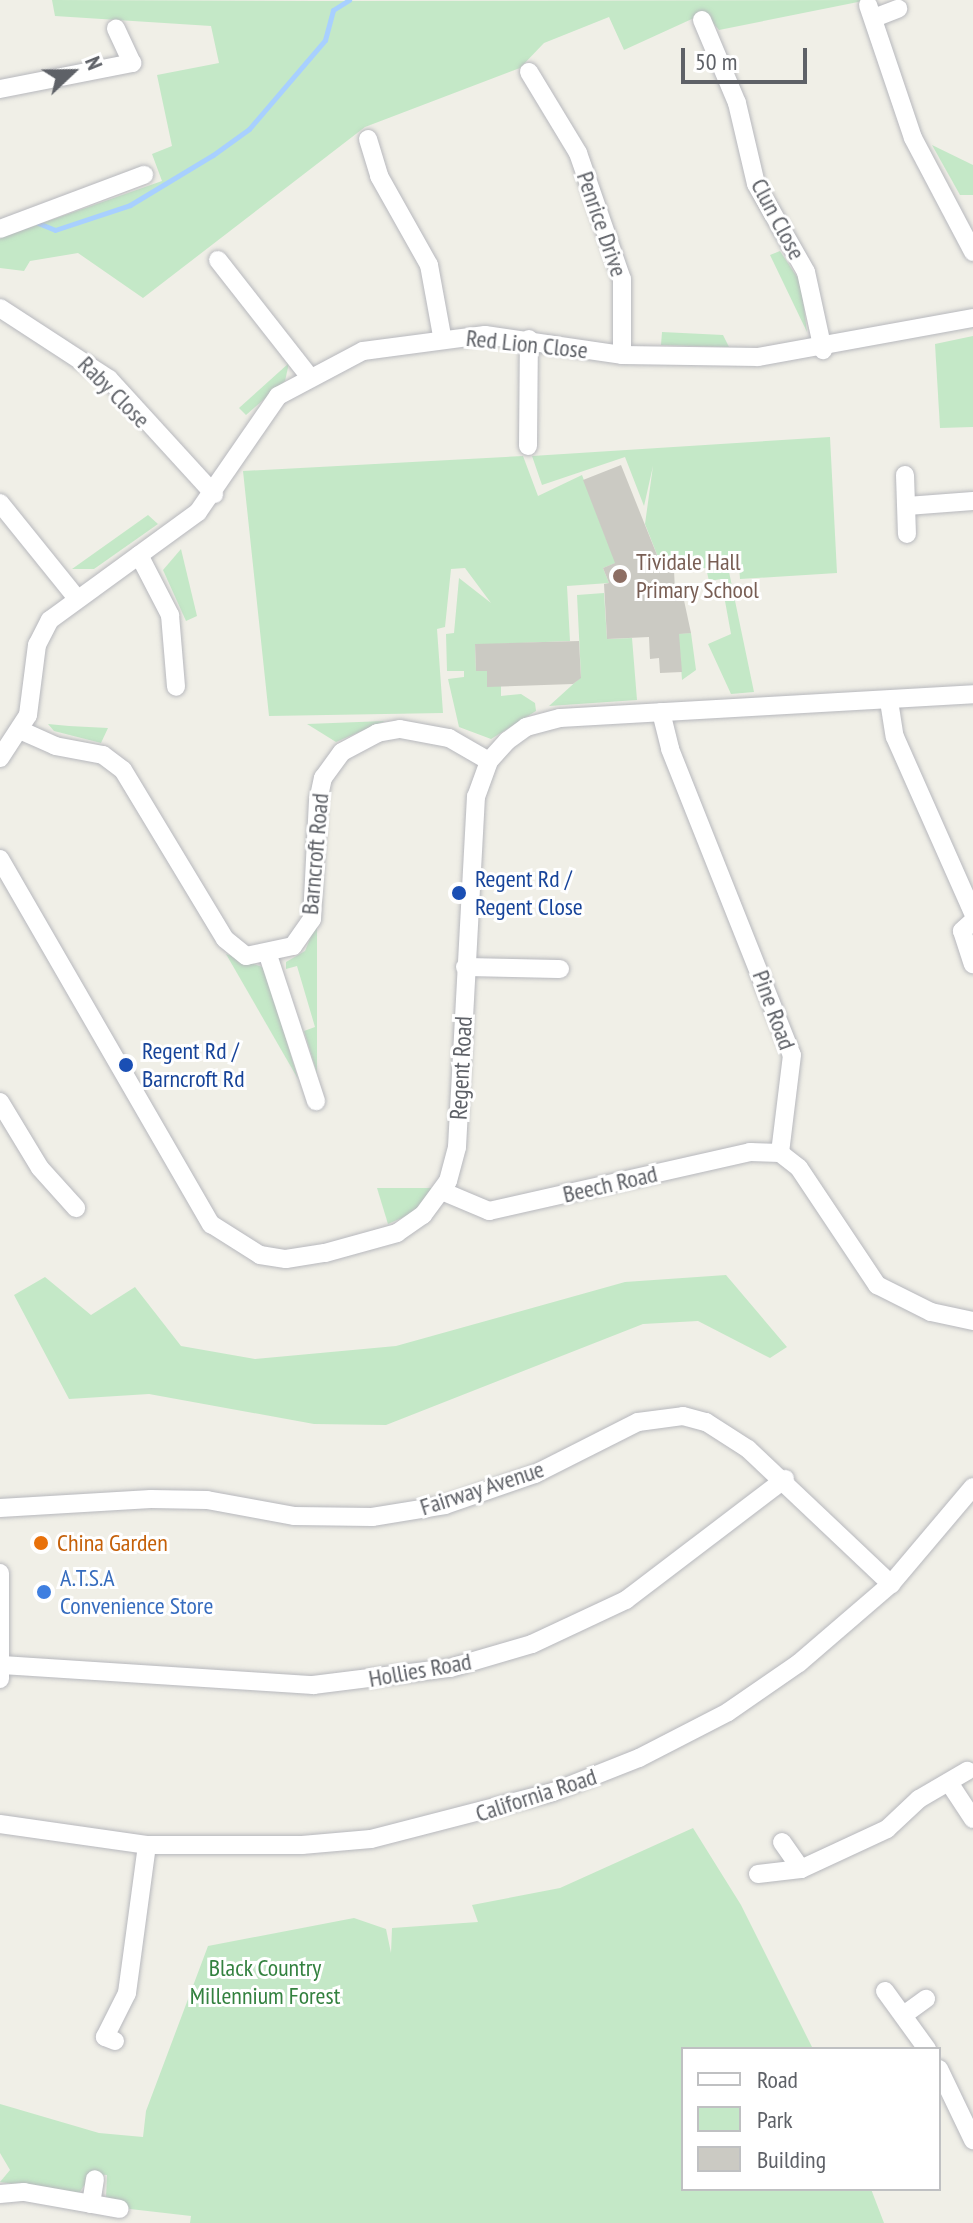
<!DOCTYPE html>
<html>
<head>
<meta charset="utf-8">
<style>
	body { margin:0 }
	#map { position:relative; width:973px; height:2223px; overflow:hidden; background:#f0efe7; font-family:"PT Sans Narrow",sans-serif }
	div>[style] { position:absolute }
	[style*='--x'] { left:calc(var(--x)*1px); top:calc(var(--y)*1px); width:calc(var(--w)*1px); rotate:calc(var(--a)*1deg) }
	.green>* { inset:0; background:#c4e8c7 }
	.stream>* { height:5px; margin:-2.5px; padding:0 2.5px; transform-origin:2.5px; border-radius:2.5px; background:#a8d0ff }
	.building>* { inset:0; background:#cbcac3 }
	.roads { filter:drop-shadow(0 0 2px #b7b8bd) drop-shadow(0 0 2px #b7b8bd) }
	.minor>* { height:18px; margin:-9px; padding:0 9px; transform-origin:9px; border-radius:9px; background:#fff }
	.dots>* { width:22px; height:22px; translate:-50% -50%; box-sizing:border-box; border:4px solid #fff; border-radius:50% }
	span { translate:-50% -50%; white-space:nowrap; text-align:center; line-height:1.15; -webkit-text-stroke:6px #fff; paint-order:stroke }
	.street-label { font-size:24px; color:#5e6167 }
	.education-label { font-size:24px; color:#785e54 }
	.left { translate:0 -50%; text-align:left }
	.transit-label { font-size:24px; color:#164399 }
	.food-label { font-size:24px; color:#c56008 }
	.shop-label { font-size:24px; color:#366cbe }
	.park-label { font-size:24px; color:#33813f }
	.legend { position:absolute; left:681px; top:2047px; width:260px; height:144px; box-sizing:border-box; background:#fff; border:2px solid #bfc0c2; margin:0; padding:10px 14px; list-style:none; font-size:24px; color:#5e6167 }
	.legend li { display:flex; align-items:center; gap:16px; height:40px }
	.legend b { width:40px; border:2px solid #bfc0c2 }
	.north { position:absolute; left:32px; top:32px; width:80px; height:80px; -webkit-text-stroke:6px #fff; paint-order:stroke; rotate:68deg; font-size:22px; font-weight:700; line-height:32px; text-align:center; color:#5e6167 }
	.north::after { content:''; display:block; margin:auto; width:28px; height:36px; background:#5e6167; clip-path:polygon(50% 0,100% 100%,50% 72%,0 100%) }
	.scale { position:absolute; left:681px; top:48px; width:126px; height:36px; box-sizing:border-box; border:4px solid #5e6167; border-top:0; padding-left:10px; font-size:24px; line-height:28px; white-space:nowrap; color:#5e6167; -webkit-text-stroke:6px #fff; paint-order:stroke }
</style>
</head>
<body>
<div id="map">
	<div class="green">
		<div style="clip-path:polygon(52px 0,315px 1px,868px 0,719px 30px,705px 13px,624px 50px,609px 17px,544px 43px,520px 68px,365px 127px,143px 298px,78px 253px,30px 261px,24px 271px,0 268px,0 238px,162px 181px,152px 154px,172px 146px,157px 75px,219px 63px,211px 26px,55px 16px)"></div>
		<div style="clip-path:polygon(932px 145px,973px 165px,973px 195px,960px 195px)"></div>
		<div style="clip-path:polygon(780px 251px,801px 283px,807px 332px,770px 255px)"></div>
		<div style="clip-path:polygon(662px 332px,723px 335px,729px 347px,661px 345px)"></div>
		<div style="clip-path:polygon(973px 336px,973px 427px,940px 428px,935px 344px)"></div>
		<div style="clip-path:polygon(289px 363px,285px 381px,246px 415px,239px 408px)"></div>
		<div style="clip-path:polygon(830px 437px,837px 573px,740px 579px,739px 566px,728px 567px,754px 692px,731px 694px,708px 644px,731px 634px,721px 579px,709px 581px,706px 568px,663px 570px,645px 524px,653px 466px,644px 506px,625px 457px,542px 485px,532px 456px)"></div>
		<div style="clip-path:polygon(523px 456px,538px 496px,582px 475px,607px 541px,623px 560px,603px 568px,609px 583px,567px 586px,570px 641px,475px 645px,476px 671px,487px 671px,488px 686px,501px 686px,501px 696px,521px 694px,535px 703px,536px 711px,491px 739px,459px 727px,448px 679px,464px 677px,464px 671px,447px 671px,446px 634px,454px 633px,459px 578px,491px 603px,465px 568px,451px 569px,445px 627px,437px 629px,443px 713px,269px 716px,243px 471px)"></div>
		<div style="clip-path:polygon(148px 515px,158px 524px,94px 569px,72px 569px)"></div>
		<div style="clip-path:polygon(181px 549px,197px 616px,186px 621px,163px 570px)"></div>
		<div style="clip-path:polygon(604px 593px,607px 639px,632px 638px,637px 700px,549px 706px,581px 677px,577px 595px)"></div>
		<div style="clip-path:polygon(691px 633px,696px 670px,682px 680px,680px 654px,670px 634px)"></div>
		<div style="clip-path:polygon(385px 721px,336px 742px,307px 724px)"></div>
		<div style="clip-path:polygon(48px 724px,69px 726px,108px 728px,101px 743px,54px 731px)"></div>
		<div style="clip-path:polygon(317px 922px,317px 1073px,304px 1031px,315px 1027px,297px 966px,286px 969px,286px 962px,305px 951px)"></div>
		<div style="clip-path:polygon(226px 954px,265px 968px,298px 1079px)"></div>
		<div style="clip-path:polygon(377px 1188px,432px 1188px,413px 1213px,388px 1224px)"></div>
		<div style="clip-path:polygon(726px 1275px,787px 1347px,770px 1358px,698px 1321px,643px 1324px,386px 1425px,314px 1424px,149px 1394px,69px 1399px,14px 1295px,45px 1277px,91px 1315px,135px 1287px,181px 1346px,255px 1359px,396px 1346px,625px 1282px)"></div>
		<div style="clip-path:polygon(693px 1828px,741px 1905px,813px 2049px,683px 2049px,683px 2189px,871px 2189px,884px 2223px,190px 2223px,191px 2216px,130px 2209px,106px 2198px,107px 2175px,92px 2174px,79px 2193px,0 2182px,10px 2170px,0 2153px,0 2104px,99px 2133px,143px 2137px,146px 2111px,208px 1946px,354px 1918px,386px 1929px,391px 1953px,392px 1928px,478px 1922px,472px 1905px,560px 1888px)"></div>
	</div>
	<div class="stream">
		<div style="--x:38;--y:223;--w:18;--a:22"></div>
		<div style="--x:55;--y:230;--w:79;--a:-18.4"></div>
		<div style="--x:130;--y:205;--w:97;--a:-31.1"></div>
		<div style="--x:213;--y:155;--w:44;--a:-35.8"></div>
		<div style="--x:249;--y:129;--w:117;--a:-49.5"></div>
		<div style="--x:325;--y:40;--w:31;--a:-75"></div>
		<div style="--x:333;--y:10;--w:19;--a:-32"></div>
	</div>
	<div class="building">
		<div style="clip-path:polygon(621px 465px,663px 570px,674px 570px,675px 591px,682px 591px,691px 633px,679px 634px,682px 672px,660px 673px,659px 658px,650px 659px,649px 637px,607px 639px,604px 584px,609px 583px,603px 568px,615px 563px,583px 480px)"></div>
		<div style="clip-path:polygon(579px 641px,581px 678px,573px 684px,487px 687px,487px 671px,476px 671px,475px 644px)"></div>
	</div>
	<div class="roads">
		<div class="minor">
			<div style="--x:868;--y:5;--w:140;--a:71.3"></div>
			<div style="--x:913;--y:138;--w:129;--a:62.2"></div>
			<div style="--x:874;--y:18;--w:26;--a:-21"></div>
			<div style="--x:702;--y:20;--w:90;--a:67.1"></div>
			<div style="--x:737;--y:103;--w:83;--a:76.8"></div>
			<div style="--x:756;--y:184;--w:101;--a:60.4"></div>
			<div style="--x:806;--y:272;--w:80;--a:77.7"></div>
			<div style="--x:529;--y:72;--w:95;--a:58.8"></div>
			<div style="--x:578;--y:153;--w:133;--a:70.8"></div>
			<div style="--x:622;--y:279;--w:76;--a:90"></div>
			<div style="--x:0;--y:89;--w:135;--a:-11.1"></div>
			<div style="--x:132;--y:63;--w:38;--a:-115"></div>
			<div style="--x:368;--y:139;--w:39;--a:73"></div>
			<div style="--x:379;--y:176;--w:102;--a:60.7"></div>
			<div style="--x:429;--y:265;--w:72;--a:79.6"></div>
			<div style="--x:0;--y:229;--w:154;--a:-20.6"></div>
			<div style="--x:218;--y:260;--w:147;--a:51.9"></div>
			<div style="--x:0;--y:308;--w:130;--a:33.1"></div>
			<div style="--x:109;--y:379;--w:156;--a:47.6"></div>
			<div style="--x:528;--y:446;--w:107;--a:-89.5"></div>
			<div style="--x:905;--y:475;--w:59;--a:88.1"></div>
			<div style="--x:0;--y:503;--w:119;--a:51.1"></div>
			<div style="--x:907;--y:506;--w:66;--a:-4.3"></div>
			<div style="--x:139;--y:555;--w:68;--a:62.7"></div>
			<div style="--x:170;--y:615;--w:72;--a:85.2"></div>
			<div style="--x:889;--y:701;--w:36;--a:81"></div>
			<div style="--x:895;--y:737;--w:193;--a:66.1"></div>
			<div style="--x:661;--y:712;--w:38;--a:76"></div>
			<div style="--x:670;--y:749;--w:329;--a:68.3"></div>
			<div style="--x:792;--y:1055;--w:99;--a:97"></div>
			<div style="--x:780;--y:1153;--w:24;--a:38"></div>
			<div style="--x:799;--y:1168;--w:141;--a:56.3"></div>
			<div style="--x:877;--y:1285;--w:60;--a:26.6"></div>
			<div style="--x:931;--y:1312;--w:43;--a:12.1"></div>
			<div style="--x:22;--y:731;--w:36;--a:24"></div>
			<div style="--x:55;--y:746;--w:49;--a:10.6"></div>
			<div style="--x:103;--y:755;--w:25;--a:37"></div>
			<div style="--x:123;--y:770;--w:197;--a:58.9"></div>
			<div style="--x:225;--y:939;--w:27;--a:39"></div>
			<div style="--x:246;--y:956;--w:48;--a:-12"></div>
			<div style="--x:293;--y:946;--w:33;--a:-55"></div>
			<div style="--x:312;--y:919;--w:118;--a:-87.1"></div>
			<div style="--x:318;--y:801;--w:24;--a:-78"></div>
			<div style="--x:323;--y:778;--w:32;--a:-54"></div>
			<div style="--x:342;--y:752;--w:40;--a:-28"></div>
			<div style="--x:377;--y:733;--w:23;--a:-10"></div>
			<div style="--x:400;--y:729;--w:50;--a:10.4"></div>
			<div style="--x:449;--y:738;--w:46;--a:29.9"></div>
			<div style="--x:0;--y:758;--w:51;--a:-56.9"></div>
			<div style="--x:28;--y:715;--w:71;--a:-82.7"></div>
			<div style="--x:37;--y:645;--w:28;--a:-63"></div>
			<div style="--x:50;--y:620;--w:183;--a:-36.1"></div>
			<div style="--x:198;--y:512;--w:141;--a:-55.4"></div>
			<div style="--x:278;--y:396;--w:96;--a:-27.9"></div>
			<div style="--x:363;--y:351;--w:123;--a:-7.5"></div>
			<div style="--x:485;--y:335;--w:138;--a:8.3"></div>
			<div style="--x:622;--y:355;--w:136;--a:0.8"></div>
			<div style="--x:758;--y:357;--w:219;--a:-10.3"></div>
			<div style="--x:0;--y:859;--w:422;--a:60"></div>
			<div style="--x:211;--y:1224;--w:58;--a:32.3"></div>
			<div style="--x:260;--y:1255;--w:26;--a:9"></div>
			<div style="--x:286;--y:1259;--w:39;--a:-9"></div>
			<div style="--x:325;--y:1253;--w:75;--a:-15.5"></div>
			<div style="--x:397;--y:1233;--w:32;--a:-35"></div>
			<div style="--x:423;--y:1215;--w:42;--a:-53.7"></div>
			<div style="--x:448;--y:1181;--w:35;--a:-75"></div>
			<div style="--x:457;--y:1147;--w:351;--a:-86.9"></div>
			<div style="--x:476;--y:797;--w:38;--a:-70"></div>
			<div style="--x:489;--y:761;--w:27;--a:-48"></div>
			<div style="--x:507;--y:741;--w:24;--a:-36"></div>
			<div style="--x:526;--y:727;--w:35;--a:-15"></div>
			<div style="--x:560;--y:718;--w:414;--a:-3.3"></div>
			<div style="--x:973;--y:921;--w:15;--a:138"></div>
			<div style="--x:962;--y:931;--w:35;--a:72"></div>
			<div style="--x:268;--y:955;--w:154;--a:71.8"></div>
			<div style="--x:465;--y:967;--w:95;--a:1.2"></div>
			<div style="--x:0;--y:1102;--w:77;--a:58.8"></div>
			<div style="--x:40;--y:1168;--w:54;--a:48"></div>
			<div style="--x:444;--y:1192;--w:49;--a:22.9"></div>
			<div style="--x:489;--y:1211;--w:268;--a:-12.7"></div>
			<div style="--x:750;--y:1152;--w:30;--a:2"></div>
			<div style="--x:0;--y:1508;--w:151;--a:-3.4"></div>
			<div style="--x:151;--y:1499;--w:56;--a:1"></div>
			<div style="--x:207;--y:1500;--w:88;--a:10.4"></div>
			<div style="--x:294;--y:1516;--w:78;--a:0.7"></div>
			<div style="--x:372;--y:1517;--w:74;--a:-9.3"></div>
			<div style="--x:445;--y:1505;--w:95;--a:-19"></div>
			<div style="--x:535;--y:1474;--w:115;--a:-26.8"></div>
			<div style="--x:638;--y:1422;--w:45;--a:-7.6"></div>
			<div style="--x:683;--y:1416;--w:24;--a:15"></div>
			<div style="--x:706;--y:1422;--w:50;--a:32.7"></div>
			<div style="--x:748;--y:1449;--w:197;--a:43.4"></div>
			<div style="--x:0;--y:1573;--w:106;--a:90"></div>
			<div style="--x:2;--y:1665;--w:312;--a:3.7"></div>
			<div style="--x:313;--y:1685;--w:138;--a:-7.1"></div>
			<div style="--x:450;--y:1668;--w:85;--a:-16.3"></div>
			<div style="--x:532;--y:1644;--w:104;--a:-25.1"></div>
			<div style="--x:626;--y:1600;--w:200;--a:-37.3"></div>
			<div style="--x:950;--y:1784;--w:42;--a:56.7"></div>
			<div style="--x:0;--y:1824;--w:148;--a:8.1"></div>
			<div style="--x:147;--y:1845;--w:155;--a:0"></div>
			<div style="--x:302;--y:1845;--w:69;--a:-5"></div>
			<div style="--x:371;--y:1839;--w:188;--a:-14.5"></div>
			<div style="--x:553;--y:1792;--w:92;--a:-21.6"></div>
			<div style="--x:639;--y:1758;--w:100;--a:-27.3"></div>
			<div style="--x:728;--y:1712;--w:86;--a:-34.6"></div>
			<div style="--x:799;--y:1663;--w:121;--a:-40.7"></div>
			<div style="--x:891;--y:1584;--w:127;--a:-49.8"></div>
			<div style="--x:782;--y:1842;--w:33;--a:55"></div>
			<div style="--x:758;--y:1874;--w:43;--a:-6.6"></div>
			<div style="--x:801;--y:1869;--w:95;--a:-24.9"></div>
			<div style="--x:887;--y:1829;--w:44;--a:-43.2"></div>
			<div style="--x:919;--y:1799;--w:56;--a:-30.3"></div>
			<div style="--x:885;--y:1991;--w:72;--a:54.1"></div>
			<div style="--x:905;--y:2014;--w:26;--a:-36"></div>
			<div style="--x:115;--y:2041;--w:11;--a:-158"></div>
			<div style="--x:105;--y:2037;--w:49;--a:-63.4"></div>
			<div style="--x:127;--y:1993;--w:149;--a:-82.3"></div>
			<div style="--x:939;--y:2069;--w:79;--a:64.4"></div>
			<div style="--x:0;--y:2194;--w:24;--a:-5"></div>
			<div style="--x:24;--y:2192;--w:97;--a:10"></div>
			<div style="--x:91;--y:2204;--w:25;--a:-81"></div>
		</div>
	</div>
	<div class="dots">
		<div style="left:620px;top:576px;background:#8d6e63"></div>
		<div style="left:459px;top:893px;background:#1a4fb4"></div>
		<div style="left:126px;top:1065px;background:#1a4fb4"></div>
		<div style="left:41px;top:1543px;background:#e8710a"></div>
		<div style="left:44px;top:1592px;background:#3f7fe0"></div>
	</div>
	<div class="street-label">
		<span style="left:778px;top:219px;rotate:62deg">Clun Close</span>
		<span style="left:602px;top:224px;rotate:71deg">Penrice Drive</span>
		<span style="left:527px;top:344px;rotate:6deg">Red Lion Close</span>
		<span style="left:114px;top:392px;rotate:45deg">Raby Close</span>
		<span style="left:315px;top:854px;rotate:-85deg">Barncroft Road</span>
		<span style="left:774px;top:1010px;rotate:70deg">Pine Road</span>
		<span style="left:461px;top:1068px;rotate:-87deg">Regent Road</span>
		<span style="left:610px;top:1184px;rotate:-13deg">Beech Road</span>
		<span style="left:482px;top:1488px;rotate:-18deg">Fairway Avenue</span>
		<span style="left:420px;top:1670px;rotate:-10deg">Hollies Road</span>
		<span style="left:536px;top:1795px;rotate:-18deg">California Road</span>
	</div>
	<div class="education-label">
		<span class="left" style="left:636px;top:576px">Tividale Hall<br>Primary School</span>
	</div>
	<div class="transit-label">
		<span class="left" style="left:475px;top:893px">Regent Rd /<br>Regent Close</span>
		<span class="left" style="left:142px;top:1065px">Regent Rd /<br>Barncroft Rd</span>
	</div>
	<div class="food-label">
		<span class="left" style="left:57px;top:1543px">China Garden</span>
	</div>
	<div class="shop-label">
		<span class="left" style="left:60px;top:1592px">A.T.S.A<br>Convenience Store</span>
	</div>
	<div class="park-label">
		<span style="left:265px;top:1982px">Black Country<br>Millennium Forest</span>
	</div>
	<ul class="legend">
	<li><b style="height:10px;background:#fff"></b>Road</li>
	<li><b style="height:22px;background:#c4e8c7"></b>Park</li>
	<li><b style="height:22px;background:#cbcac3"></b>Building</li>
	</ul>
	<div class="north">N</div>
	<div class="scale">50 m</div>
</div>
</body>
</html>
